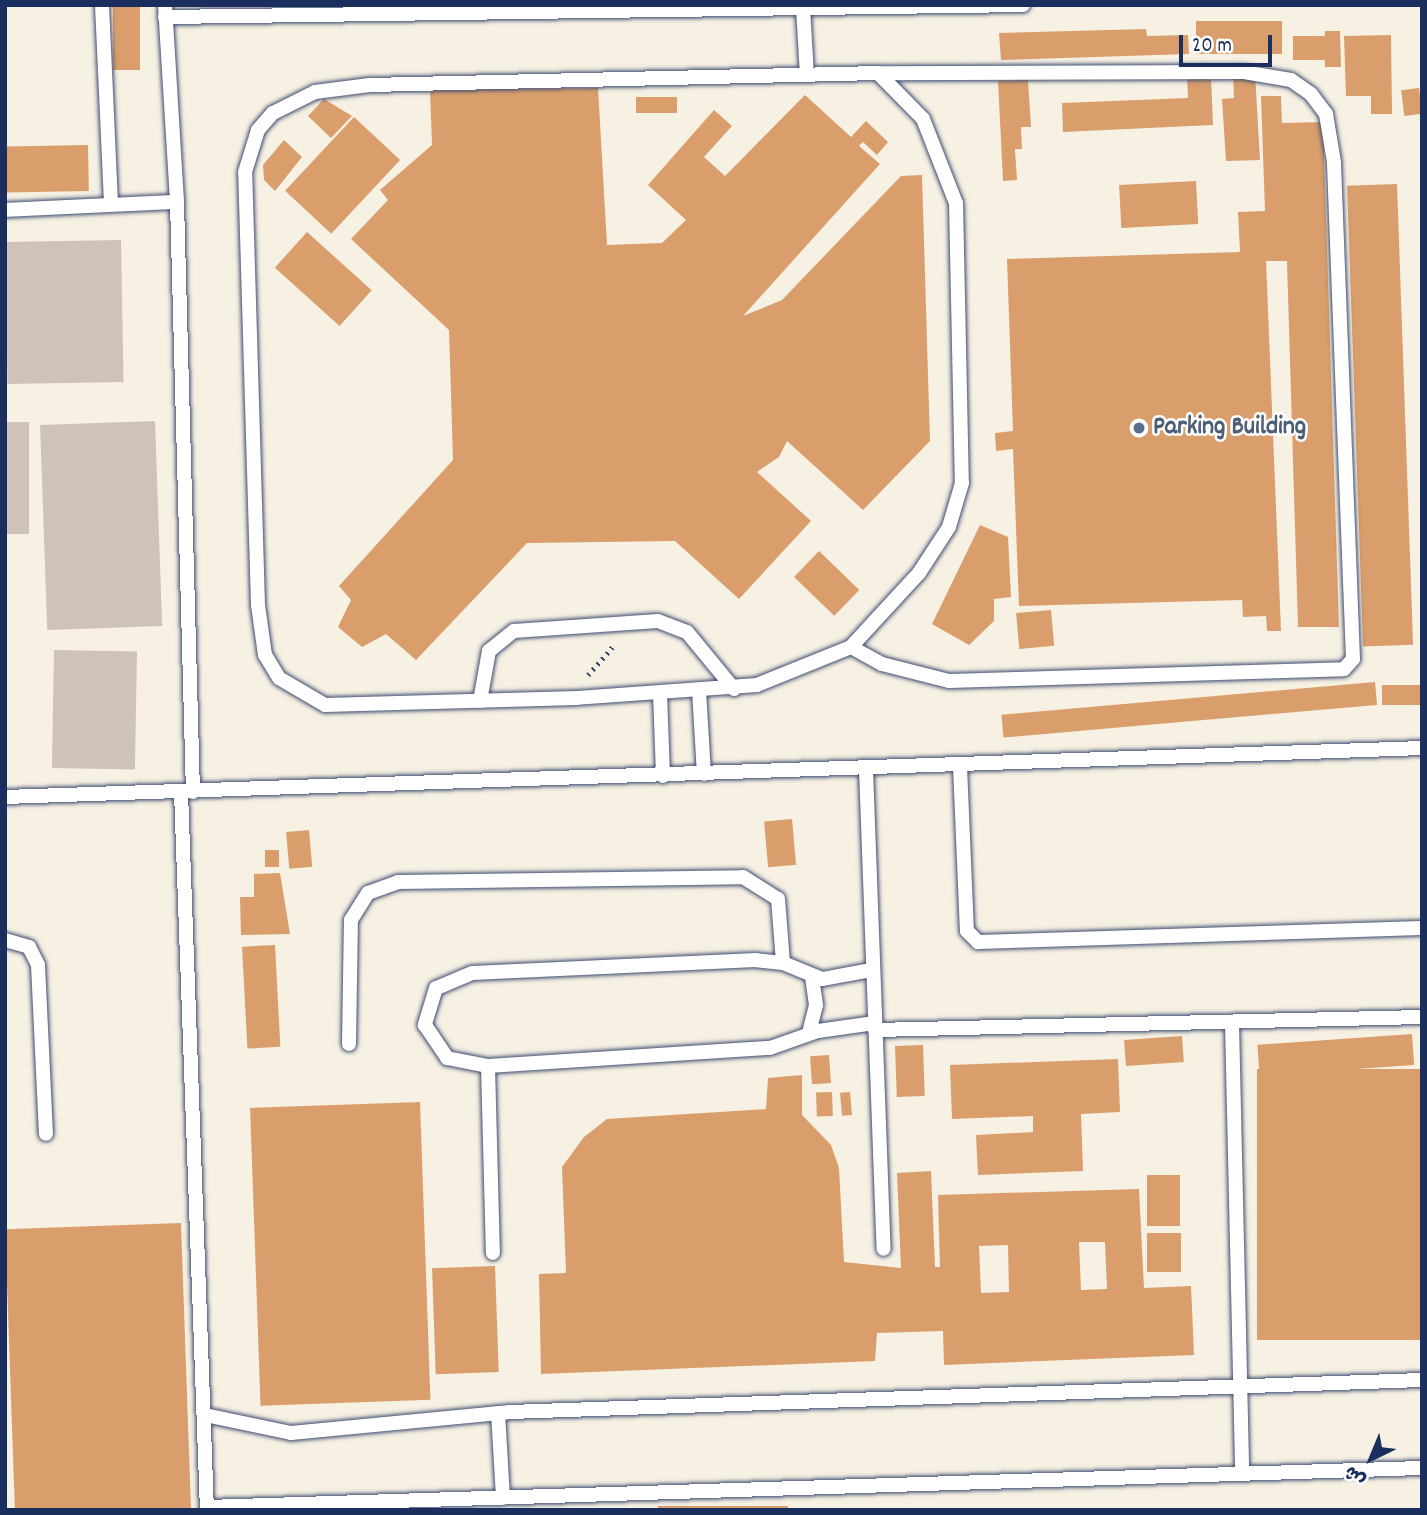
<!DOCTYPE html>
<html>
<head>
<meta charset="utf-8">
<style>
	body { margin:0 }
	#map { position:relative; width:1427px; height:1515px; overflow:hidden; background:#f7f1e3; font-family:Dekko,"Playpen Sans Arabic",sans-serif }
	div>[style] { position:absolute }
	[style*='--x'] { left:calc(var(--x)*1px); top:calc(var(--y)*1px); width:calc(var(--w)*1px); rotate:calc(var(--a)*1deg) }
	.industrial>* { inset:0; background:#cec2b9; transform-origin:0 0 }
	.building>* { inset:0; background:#d99e6b; transform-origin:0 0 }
	.path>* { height:4.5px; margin-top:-2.25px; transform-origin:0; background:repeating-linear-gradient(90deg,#3c4c72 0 2px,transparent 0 7px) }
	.roads { filter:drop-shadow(0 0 2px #3c4c72) drop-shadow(0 0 2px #3c4c72) }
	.service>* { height:14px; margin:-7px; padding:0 7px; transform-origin:7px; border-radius:7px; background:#fff }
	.dots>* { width:19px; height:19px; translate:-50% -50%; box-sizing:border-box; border:4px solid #fff; border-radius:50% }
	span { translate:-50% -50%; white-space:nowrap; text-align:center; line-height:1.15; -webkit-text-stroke:5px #fff; paint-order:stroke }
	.service-label { font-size:26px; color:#4e5e75; font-weight:700 }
	.left { translate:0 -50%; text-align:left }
	.frame { position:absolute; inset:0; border:7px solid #1b2f5e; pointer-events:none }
	.north { position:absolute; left:1336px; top:1424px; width:70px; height:70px; -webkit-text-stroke:5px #fff; paint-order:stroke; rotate:223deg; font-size:19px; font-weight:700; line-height:28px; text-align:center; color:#1b2f5e }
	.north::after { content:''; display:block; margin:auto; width:24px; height:32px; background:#1b2f5e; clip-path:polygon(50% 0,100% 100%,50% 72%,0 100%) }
	.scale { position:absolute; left:1179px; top:35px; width:93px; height:32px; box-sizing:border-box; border:4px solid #1b2f5e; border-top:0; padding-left:9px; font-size:21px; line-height:24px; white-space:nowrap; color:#1b2f5e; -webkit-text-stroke:5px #fff; paint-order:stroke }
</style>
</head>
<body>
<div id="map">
	<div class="industrial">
		<div style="left:121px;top:240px;width:142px;height:116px;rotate:89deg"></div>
		<div style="left:155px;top:421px;width:205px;height:115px;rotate:88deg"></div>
		<div style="left:29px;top:422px;width:112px;height:25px;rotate:90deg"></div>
		<div style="left:54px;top:650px;width:83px;height:118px;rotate:1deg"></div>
	</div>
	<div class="building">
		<div style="left:113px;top:5px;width:27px;height:65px"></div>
		<div style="left:1196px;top:21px;width:86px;height:33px"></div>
		<div style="clip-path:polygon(1146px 29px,1147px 36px,1188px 35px,1189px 54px,1001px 60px,999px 33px)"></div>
		<div style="clip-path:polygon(1325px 31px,1340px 31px,1341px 67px,1325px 67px,1325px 60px,1293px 60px,1293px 36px,1325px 36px)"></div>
		<div style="clip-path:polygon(1391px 35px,1392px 114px,1371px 114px,1371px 96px,1346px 96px,1344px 36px)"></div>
		<div style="clip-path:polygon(1255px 73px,1260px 160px,1226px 161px,1222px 99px,1234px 98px,1233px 74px)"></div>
		<div style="clip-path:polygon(1211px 76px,1213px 125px,1063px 132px,1062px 103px,1188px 98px,1187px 77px)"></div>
		<div style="clip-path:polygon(1028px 80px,1031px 127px,1021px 127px,1022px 149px,1015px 149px,1017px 180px,1003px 181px,998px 81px)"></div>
		<div style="clip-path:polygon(598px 88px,607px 245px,662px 243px,686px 220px,648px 185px,714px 110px,732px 126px,704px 157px,725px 176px,805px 95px,851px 137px,866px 121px,888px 142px,877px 155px,863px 142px,859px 146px,880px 164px,743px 316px,782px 300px,901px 176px,922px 175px,930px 441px,863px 510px,787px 441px,779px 457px,757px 472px,811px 521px,739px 599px,675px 541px,527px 543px,416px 660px,386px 634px,362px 647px,338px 627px,351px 600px,339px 586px,453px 460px,449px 330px,351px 239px,388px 200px,380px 190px,432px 145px,430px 90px)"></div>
		<div style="left:1419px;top:88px;width:26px;height:18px;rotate:83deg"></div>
		<div style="clip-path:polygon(1261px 96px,1281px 96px,1282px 123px,1323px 122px,1339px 627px,1298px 627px,1287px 261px,1266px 261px,1281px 631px,1267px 631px,1266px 616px,1243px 617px,1242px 600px,1019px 606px,1013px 449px,996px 451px,995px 433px,1013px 431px,1007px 259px,1240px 252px,1238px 212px,1265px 211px)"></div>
		<div style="left:677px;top:97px;width:16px;height:41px;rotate:90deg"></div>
		<div style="clip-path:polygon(324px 99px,352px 116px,331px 138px,308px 116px)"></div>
		<div style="left:354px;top:117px;width:63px;height:101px;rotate:43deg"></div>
		<div style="clip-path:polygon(284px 140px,302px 157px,275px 191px,264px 180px,263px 165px)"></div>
		<div style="left:88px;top:145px;width:46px;height:83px;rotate:89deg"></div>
		<div style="left:1196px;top:181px;width:43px;height:77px;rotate:87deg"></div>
		<div style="left:1397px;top:184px;width:461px;height:50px;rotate:88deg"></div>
		<div style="left:307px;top:232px;width:87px;height:48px;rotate:42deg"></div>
		<div style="clip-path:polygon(980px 525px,1008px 537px,1011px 597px,994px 599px,994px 621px,969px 645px,932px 624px)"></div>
		<div style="left:819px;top:551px;width:56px;height:36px;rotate:44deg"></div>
		<div style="left:1051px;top:610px;width:36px;height:35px;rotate:85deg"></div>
		<div style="left:1375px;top:682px;width:23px;height:375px;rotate:85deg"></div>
		<div style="left:1422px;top:685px;width:20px;height:40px;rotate:90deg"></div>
		<div style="left:792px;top:819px;width:46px;height:28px;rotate:85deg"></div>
		<div style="left:309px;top:830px;width:37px;height:23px;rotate:85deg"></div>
		<div style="left:265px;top:850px;width:14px;height:17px"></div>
		<div style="clip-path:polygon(280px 873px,290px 934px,241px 935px,240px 897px,254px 897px,254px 874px)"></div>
		<div style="left:275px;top:945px;width:102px;height:33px;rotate:87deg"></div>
		<div style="left:1412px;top:1034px;width:31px;height:155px;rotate:86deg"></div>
		<div style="left:1182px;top:1036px;width:26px;height:58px;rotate:86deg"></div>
		<div style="left:923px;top:1045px;width:51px;height:28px;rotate:88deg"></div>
		<div style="left:829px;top:1055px;width:28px;height:19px;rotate:86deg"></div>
		<div style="clip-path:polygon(1118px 1059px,1120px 1112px,1081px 1114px,1083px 1171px,978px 1175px,976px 1135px,1033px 1132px,1033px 1116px,952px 1119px,950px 1065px)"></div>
		<div style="left:1422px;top:1069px;width:271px;height:165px;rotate:90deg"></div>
		<div style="clip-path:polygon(evenodd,802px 1075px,802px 1115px,831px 1145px,839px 1168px,844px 1262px,901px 1268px,897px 1173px,931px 1171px,935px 1267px,940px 1267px,938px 1195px,1139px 1189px,1144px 1288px,1191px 1286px,1194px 1355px,944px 1365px,943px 1331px,877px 1333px,875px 1361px,541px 1374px,539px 1274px,566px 1273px,562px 1167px,584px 1137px,607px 1119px,766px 1109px,768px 1078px,802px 1075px,1079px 1242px,1105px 1242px,1107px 1289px,1081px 1290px,1079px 1242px,802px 1075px,1008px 1245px,1009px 1292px,981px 1293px,979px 1246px,1008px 1245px)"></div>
		<div style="left:832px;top:1092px;width:24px;height:16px;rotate:88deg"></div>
		<div style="left:850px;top:1092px;width:23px;height:10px;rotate:85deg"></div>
		<div style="left:420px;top:1102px;width:298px;height:170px;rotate:88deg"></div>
		<div style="left:1147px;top:1175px;width:33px;height:51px"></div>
		<div style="left:181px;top:1223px;width:287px;height:176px;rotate:88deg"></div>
		<div style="left:1147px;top:1233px;width:34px;height:39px"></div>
		<div style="left:495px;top:1266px;width:106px;height:63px;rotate:88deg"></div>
		<div style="left:658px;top:1506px;width:130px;height:4px"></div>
	</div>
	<div class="path">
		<div style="--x:588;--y:675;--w:37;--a:-49"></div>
	</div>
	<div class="roads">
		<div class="service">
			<div style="--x:102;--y:5;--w:199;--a:87.4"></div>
			<div style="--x:165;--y:5;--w:197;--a:86.5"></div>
			<div style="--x:177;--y:202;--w:590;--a:88.45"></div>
			<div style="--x:803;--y:8;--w:67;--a:86.6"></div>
			<div style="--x:165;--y:17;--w:858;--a:-0.8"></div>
			<div style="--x:878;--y:73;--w:64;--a:45.6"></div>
			<div style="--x:923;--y:119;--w:90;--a:68.6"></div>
			<div style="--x:956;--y:203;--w:280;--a:88.8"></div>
			<div style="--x:962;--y:483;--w:46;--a:106.5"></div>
			<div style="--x:949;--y:527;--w:55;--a:123.1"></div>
			<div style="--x:919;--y:573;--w:100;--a:132.6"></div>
			<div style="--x:851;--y:647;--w:101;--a:158"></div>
			<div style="--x:757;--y:685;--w:180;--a:175.9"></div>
			<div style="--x:577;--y:698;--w:252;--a:178.4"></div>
			<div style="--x:325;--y:705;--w:53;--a:-149.6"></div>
			<div style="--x:279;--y:678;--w:27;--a:-121"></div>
			<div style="--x:265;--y:655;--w:50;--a:-98"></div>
			<div style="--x:258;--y:605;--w:433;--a:-91.7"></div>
			<div style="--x:245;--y:172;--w:44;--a:-72.8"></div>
			<div style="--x:258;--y:130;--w:23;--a:-49"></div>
			<div style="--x:273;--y:113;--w:47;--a:-26.6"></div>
			<div style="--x:315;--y:92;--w:55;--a:-7.3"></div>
			<div style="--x:370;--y:85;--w:508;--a:-1.35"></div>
			<div style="--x:5;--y:210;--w:172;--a:-2.7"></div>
			<div style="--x:851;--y:647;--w:35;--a:29"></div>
			<div style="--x:882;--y:664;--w:69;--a:14.2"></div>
			<div style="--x:949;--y:681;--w:395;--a:-1.7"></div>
			<div style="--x:1344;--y:669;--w:13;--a:-48"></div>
			<div style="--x:1353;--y:659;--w:497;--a:-92.2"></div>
			<div style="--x:1334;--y:162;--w:49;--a:-99.5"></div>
			<div style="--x:1326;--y:114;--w:25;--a:-127"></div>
			<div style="--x:1311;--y:94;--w:24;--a:-145"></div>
			<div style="--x:1291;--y:80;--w:49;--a:-170.5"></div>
			<div style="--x:1243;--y:72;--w:365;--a:179.8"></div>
			<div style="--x:699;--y:690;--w:84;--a:86.6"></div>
			<div style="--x:660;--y:693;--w:83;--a:87.9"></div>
			<div style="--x:480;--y:701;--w:51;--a:-79.8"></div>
			<div style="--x:489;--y:651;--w:32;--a:-39"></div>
			<div style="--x:514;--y:631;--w:144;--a:-4"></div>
			<div style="--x:658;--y:621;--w:31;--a:21"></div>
			<div style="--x:687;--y:632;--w:74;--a:50.5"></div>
			<div style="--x:960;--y:766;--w:165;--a:87.6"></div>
			<div style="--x:967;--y:931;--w:16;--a:45"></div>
			<div style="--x:978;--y:942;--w:444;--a:-1.8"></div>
			<div style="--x:866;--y:769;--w:480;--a:87.9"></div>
			<div style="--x:181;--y:792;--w:718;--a:87.93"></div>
			<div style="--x:5;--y:797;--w:1418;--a:-1.98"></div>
			<div style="--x:5;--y:940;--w:25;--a:16"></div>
			<div style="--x:29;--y:947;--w:20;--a:63"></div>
			<div style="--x:38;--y:965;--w:169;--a:87.3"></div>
			<div style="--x:871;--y:970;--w:50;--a:169.6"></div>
			<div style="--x:822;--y:979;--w:42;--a:-157.7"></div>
			<div style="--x:783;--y:963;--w:27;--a:-174"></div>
			<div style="--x:756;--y:960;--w:284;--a:177.4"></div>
			<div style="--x:472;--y:973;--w:39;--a:157"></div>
			<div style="--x:436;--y:988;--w:39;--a:107"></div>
			<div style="--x:425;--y:1025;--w:40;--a:56"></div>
			<div style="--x:447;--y:1058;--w:42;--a:11"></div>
			<div style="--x:488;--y:1066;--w:283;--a:-3.7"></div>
			<div style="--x:770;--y:1048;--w:51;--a:-19.5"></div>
			<div style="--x:818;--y:1031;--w:57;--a:-8.1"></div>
			<div style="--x:1232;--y:1023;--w:451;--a:88.7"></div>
			<div style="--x:875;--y:1030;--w:547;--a:-1.36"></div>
			<div style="--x:809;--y:1033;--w:29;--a:-76"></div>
			<div style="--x:816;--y:1005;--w:29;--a:-98"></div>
			<div style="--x:349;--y:1044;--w:124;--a:-89.1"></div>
			<div style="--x:351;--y:920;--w:32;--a:-58"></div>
			<div style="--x:368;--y:893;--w:32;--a:-20"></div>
			<div style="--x:398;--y:882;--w:345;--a:-0.8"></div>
			<div style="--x:743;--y:877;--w:41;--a:32.2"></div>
			<div style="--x:778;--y:899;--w:64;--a:85.5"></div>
			<div style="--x:488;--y:1066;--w:187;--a:88.5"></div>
			<div style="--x:498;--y:1413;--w:85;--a:86.6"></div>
			<div style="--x:205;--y:1415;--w:88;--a:11.8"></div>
			<div style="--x:291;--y:1433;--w:220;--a:-5.5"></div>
			<div style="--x:510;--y:1412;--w:913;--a:-2.01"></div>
			<div style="--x:207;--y:1507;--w:1216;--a:-1.84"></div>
		</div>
	</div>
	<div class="dots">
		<div style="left:1139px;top:428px;background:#5c6f8a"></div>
	</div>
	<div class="service-label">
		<span class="left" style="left:1153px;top:428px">Parking Building</span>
	</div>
	<div class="frame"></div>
	<div class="north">ش</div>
	<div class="scale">20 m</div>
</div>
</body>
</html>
